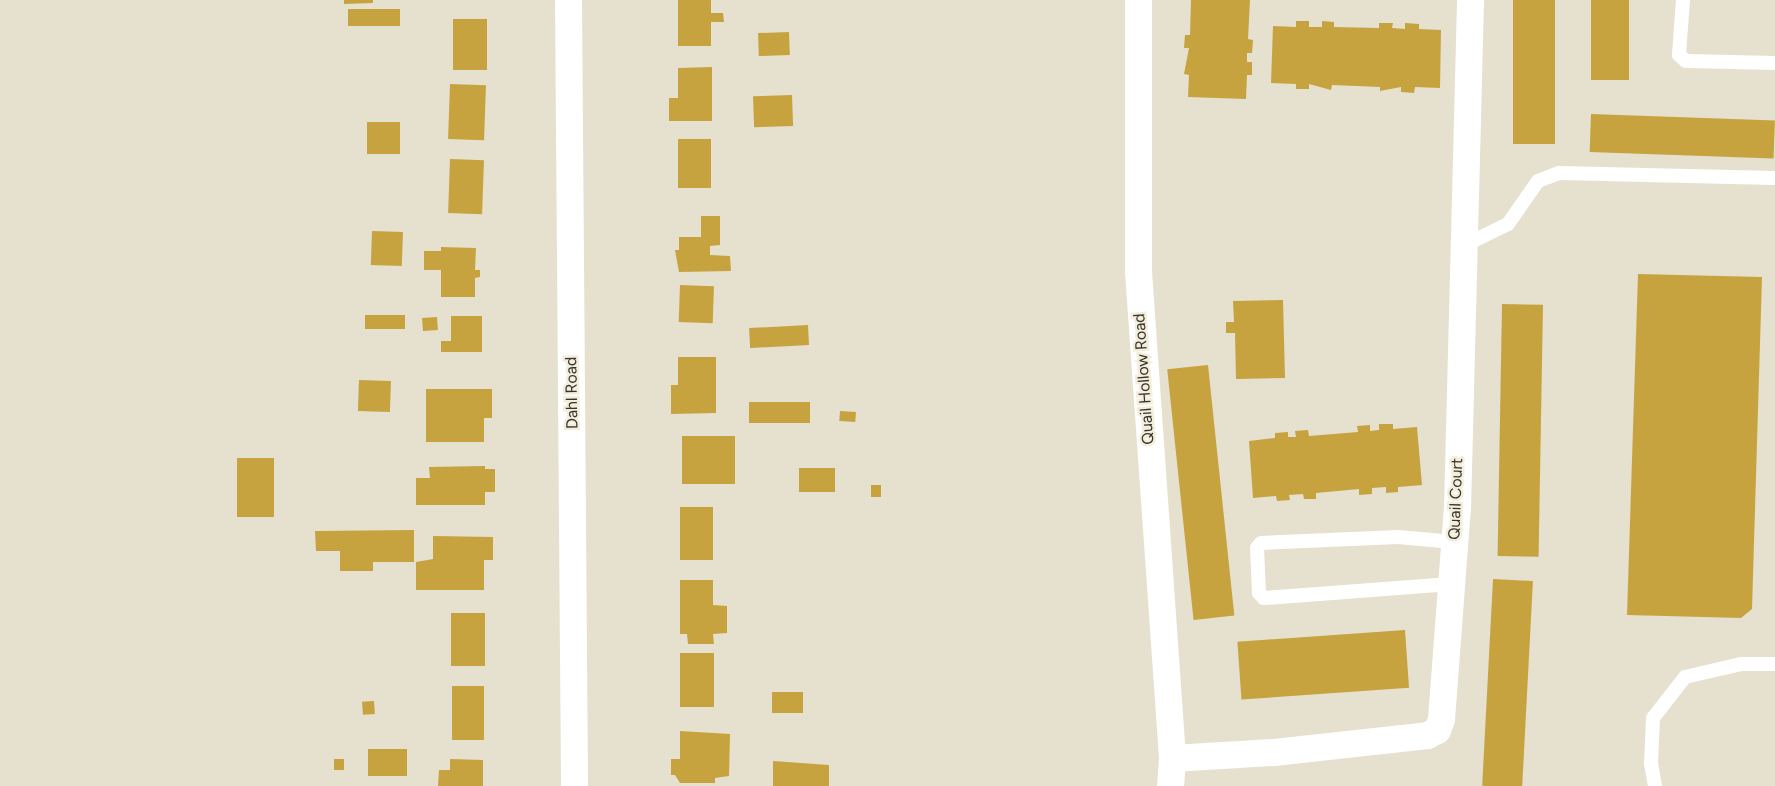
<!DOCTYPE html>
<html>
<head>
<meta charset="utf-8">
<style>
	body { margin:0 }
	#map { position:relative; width:1775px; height:786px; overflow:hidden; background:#e6e0cf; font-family:Figtree,sans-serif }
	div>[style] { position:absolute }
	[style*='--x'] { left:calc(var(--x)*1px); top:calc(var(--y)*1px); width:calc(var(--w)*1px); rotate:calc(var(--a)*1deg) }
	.building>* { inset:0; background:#c6a33f; transform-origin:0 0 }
	.service>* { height:14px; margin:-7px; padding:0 7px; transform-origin:7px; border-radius:7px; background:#fff }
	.minor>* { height:27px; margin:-13.5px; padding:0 13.5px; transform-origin:13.5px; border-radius:13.5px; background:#fff }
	span { translate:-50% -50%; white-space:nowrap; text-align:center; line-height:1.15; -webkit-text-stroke:5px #f3eddc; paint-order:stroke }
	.street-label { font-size:16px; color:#36342d }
</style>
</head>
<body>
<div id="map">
	<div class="building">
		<div style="clip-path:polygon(344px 0,373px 0,373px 3px,344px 4px)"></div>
		<div style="clip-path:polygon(678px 0,711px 0,711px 13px,723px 13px,724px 22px,711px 22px,711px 46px,678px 46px)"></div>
		<div style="clip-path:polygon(1191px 0,1250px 0,1248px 39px,1253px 40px,1252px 53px,1247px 53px,1247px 62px,1252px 62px,1252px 75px,1247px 75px,1246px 99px,1188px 97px,1189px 75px,1184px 74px,1189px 48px,1184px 48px,1185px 35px,1190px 35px)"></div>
		<div style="left:1513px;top:0;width:42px;height:144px"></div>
		<div style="left:1591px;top:0;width:38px;height:80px"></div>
		<div style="left:348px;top:9px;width:52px;height:17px"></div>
		<div style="left:453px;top:19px;width:34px;height:51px"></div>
		<div style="clip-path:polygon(1296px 21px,1309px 21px,1309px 27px,1322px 27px,1322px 21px,1334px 22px,1334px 27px,1379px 28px,1379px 23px,1393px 23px,1392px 28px,1405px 29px,1405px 23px,1419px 24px,1419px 29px,1441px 30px,1440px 88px,1415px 87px,1414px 93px,1401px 92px,1401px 87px,1380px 91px,1380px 87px,1332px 85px,1331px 90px,1309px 84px,1309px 89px,1296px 89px,1296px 84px,1271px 83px,1273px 26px,1296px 27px)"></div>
		<div style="left:789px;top:32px;width:23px;height:31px;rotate:88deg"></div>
		<div style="clip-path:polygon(712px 67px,712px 121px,669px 121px,669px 98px,678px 98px,678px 68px)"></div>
		<div style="left:450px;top:84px;width:36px;height:55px;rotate:2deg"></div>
		<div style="left:792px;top:95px;width:31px;height:39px;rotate:88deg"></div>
		<div style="left:1591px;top:114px;width:184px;height:38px;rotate:2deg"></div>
		<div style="left:367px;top:122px;width:33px;height:32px"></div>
		<div style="left:678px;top:139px;width:33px;height:49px"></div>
		<div style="left:450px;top:159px;width:34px;height:54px;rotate:2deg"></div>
		<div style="clip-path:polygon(701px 216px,720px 216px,720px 245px,710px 246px,710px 255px,730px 256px,731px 271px,679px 272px,675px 250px,679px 250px,679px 237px,701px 237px)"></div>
		<div style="left:372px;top:231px;width:31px;height:34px;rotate:2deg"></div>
		<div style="clip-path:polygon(441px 247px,476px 248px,475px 270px,480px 270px,480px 277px,475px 278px,475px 297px,441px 297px,441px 270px,424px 270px,424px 251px,441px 251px)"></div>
		<div style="clip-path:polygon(1638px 274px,1762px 277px,1752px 609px,1741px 618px,1627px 615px)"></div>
		<div style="left:680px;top:285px;width:34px;height:37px;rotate:2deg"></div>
		<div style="clip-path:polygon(1283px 300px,1285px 378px,1236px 379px,1235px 333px,1226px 333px,1226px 322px,1234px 322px,1233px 301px)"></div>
		<div style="left:1502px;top:304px;width:41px;height:252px;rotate:1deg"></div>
		<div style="left:405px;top:315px;width:14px;height:40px;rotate:90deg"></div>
		<div style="clip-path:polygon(451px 316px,482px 316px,482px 352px,441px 352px,441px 341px,451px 341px)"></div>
		<div style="left:437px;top:317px;width:13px;height:15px;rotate:86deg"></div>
		<div style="left:808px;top:325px;width:20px;height:59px;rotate:87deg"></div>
		<div style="clip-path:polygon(678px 357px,716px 357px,716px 413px,671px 414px,671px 385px,678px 385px)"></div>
		<div style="left:1208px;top:365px;width:252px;height:41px;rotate:84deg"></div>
		<div style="left:359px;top:380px;width:32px;height:31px;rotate:2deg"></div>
		<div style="clip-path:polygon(426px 389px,492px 389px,492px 418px,484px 418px,484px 442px,426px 442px)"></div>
		<div style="left:749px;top:402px;width:61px;height:21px"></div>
		<div style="left:840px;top:411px;width:16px;height:10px;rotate:4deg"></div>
		<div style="clip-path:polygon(1379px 424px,1393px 424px,1393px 429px,1417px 427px,1422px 485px,1398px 487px,1398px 492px,1386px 493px,1386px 487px,1372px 488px,1372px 494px,1359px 495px,1359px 489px,1316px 493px,1316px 499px,1304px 499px,1303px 494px,1289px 495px,1290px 500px,1277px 501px,1276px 496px,1253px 498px,1249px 441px,1275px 438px,1275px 433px,1288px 432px,1288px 437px,1296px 437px,1295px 431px,1308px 430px,1309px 436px,1358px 432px,1357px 426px,1370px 425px,1370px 431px,1379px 430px)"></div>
		<div style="left:682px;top:436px;width:53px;height:48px"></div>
		<div style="left:237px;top:458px;width:37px;height:59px"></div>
		<div style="clip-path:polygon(485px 466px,485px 469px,495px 469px,495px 492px,485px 492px,485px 505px,416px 505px,416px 478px,430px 478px,429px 467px)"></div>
		<div style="left:799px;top:468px;width:36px;height:24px"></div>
		<div style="left:871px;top:485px;width:10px;height:12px"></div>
		<div style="left:680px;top:507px;width:33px;height:53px"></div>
		<div style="clip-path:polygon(414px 530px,414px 562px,373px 562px,373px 571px,340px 571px,340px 551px,316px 551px,315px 531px)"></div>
		<div style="clip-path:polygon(433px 536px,493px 537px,493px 560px,484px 560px,484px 590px,416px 590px,416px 562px,433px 559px)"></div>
		<div style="left:1493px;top:579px;width:40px;height:207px;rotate:3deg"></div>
		<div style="clip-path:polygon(680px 580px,713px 580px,713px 605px,727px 606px,727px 633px,713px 634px,714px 644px,688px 644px,687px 634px,680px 634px)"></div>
		<div style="left:451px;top:613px;width:34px;height:53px"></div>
		<div style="left:1405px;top:630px;width:58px;height:168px;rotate:86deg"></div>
		<div style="left:680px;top:653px;width:34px;height:54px"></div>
		<div style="left:452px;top:686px;width:32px;height:54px"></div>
		<div style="left:803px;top:692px;width:21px;height:31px;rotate:90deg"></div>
		<div style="left:374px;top:701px;width:13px;height:12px;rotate:86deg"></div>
		<div style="clip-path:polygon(680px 731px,730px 734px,729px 776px,715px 778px,715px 783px,680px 783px,675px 775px,671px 775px,671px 759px,680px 759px)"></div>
		<div style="left:368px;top:749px;width:39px;height:27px"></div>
		<div style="left:334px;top:759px;width:10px;height:11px"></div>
		<div style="clip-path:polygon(450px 759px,483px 760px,483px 786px,438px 786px,439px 770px,450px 770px)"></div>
		<div style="clip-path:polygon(773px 761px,829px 765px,829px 786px,773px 786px)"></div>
	</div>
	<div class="service">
		<div style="--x:1683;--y:0;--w:55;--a:94.2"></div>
		<div style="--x:1679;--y:55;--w:9;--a:41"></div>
		<div style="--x:1686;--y:61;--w:89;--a:1.3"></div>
		<div style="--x:1463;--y:246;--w:50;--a:-26.1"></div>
		<div style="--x:1508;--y:224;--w:52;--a:-55.1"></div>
		<div style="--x:1538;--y:181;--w:22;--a:-21"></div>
		<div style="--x:1559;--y:173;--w:216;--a:1.3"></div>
		<div style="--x:1451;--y:584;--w:188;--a:175.7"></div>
		<div style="--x:1264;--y:598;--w:7;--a:-135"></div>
		<div style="--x:1259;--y:593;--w:45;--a:-92.5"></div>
		<div style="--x:1257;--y:548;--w:6;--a:-51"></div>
		<div style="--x:1261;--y:543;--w:137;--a:-2.5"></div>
		<div style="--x:1398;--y:537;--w:56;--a:5.1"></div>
		<div style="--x:1655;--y:786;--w:22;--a:-100"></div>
		<div style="--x:1651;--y:764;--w:46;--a:-87.5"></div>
		<div style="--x:1653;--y:718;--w:52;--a:-52"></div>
		<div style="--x:1685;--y:677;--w:57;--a:-13.1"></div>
		<div style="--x:1741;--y:664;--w:34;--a:0"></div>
	</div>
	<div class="minor">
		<div style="--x:568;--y:0;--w:786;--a:89.56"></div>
		<div style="--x:1138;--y:0;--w:271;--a:90"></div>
		<div style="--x:1138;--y:271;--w:488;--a:86"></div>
		<div style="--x:1172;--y:758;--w:28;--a:94"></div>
		<div style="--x:1172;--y:758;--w:102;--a:-3.4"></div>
		<div style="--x:1274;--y:752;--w:154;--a:-6.3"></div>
		<div style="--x:1427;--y:735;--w:11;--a:-27"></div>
		<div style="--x:1437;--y:730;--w:12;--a:-70"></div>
		<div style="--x:1441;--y:719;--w:212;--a:-85.7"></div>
		<div style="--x:1457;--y:508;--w:508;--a:-88.53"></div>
	</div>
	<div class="street-label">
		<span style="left:1144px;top:379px;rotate:-94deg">Quail Hollow Road</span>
		<span style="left:572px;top:393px;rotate:-91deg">Dahl Road</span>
		<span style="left:1456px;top:499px;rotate:-88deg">Quail Court</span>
	</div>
</div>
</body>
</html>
